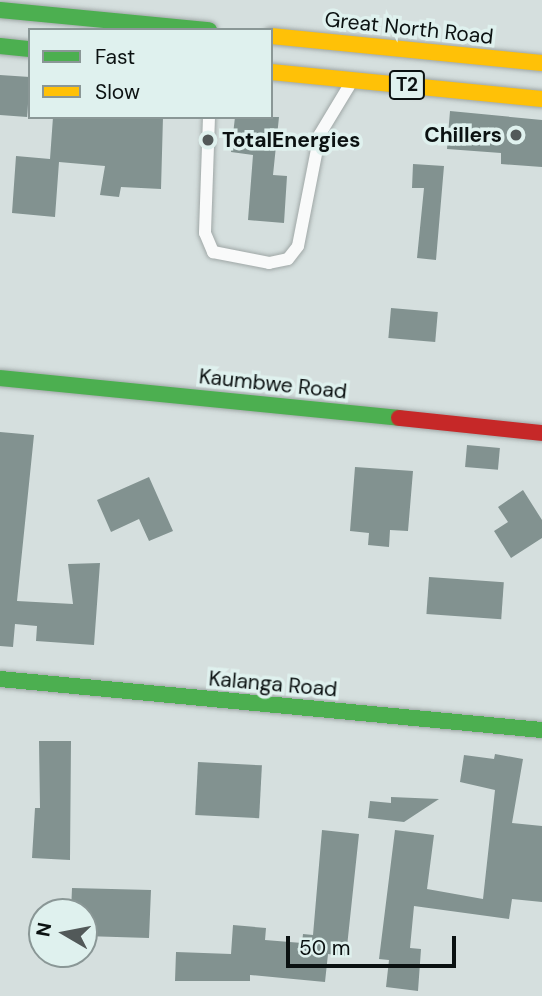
<!DOCTYPE html>
<html>
<head>
<meta charset="utf-8">
<style>
	body { margin:0 }
	#map { position:relative; width:542px; height:996px; overflow:hidden; background:#d5dfde; font-family:"DM Sans",sans-serif }
	div>[style] { position:absolute }
	[style*='--x'] { left:calc(var(--x)*1px); top:calc(var(--y)*1px); width:calc(var(--w)*1px); rotate:calc(var(--a)*1deg) }
	.building>* { inset:0; background:#829290; transform-origin:0 0 }
	.roads { filter:drop-shadow(0 0 2px #9fa7a6) drop-shadow(0 0 2px #9fa7a6) }
	.lane>* { height:12px; margin:-6px; padding:0 6px; transform-origin:6px; border-radius:6px; background:#f9fafa }
	.fast>* { height:16px; margin:-8px; padding:0 8px; transform-origin:8px; border-radius:8px; background:#4caf50 }
	.slow>* { height:16px; margin:-8px; padding:0 8px; transform-origin:8px; border-radius:8px; background:#ffc107 }
	.jam>* { height:16px; margin:-8px; padding:0 8px; transform-origin:8px; border-radius:8px; background:#c62828 }
	.dots>* { width:19px; height:19px; translate:-50% -50%; box-sizing:border-box; border:4px solid #dff1ee; border-radius:50% }
	span { translate:-50% -50%; white-space:nowrap; text-align:center; line-height:1.15; -webkit-text-stroke:7px #dff1ee; paint-order:stroke }
	.shield-label span { padding:2px 5px; background:#dff1ee; border:2px solid; border-radius:5px; -webkit-text-stroke-width:0 }
	.shield-label { font-size:19px; color:#0b1111; font-weight:700 }
	.street-label { font-size:21px; color:#0b1111 }
	.poi-label { font-size:21px; color:#0b1111; font-weight:700 }
	.right { translate:-100% -50%; text-align:right }
	.left { translate:0 -50%; text-align:left }
	.legend { position:absolute; left:28px; top:28px; width:245px; height:91px; box-sizing:border-box; background:#dff1ee; border:2px solid #8a9796; margin:0; padding:9px 12px; list-style:none; font-size:21px; color:#0b1111 }
	.legend li { display:flex; align-items:center; gap:14px; height:35px }
	.legend b { width:35px; border:2px solid #8a9796 }
	.north { position:absolute; left:28px; top:898px; width:70px; height:70px; box-sizing:border-box; background:#dff1ee; border:2px solid #8a9796; border-radius:50%; rotate:280deg; font-size:19px; font-weight:700; line-height:28px; text-align:center; color:#0b1111 }
	.north::after { content:''; display:block; margin:auto; width:24px; height:32px; background:#525959; clip-path:polygon(50% 0,100% 100%,50% 72%,0 100%) }
	.scale { position:absolute; left:286px; top:936px; width:170px; height:32px; box-sizing:border-box; border:4px solid #0b1111; border-top:0; padding-left:9px; font-size:21px; line-height:24px; white-space:nowrap; color:#0b1111; -webkit-text-stroke:5px #dff1ee; paint-order:stroke }
</style>
</head>
<body>
<div id="map">
	<div class="building">
		<div style="left:0;top:75px;width:30px;height:40px;rotate:4deg"></div>
		<div style="clip-path:polygon(450px 111px,542px 120px,542px 167px,501px 164px,501px 153px,447px 149px)"></div>
		<div style="clip-path:polygon(53px 117px,163px 117px,161px 189px,121px 187px,119px 197px,100px 195px,105px 166px,59px 162px,55px 217px,12px 213px,16px 156px,50px 159px)"></div>
		<div style="clip-path:polygon(235px 117px,279px 117px,273px 175px,287px 176px,284px 223px,248px 220px,253px 155px,231px 152px)"></div>
		<div style="clip-path:polygon(413px 164px,444px 166px,436px 260px,417px 258px,424px 188px,412px 188px)"></div>
		<div style="left:391px;top:308px;width:47px;height:30px;rotate:5deg"></div>
		<div style="clip-path:polygon(0 432px,34px 435px,17px 601px,73px 604px,68px 564px,100px 563px,94px 645px,36px 641px,37px 626px,15px 624px,13px 647px,0 646px)"></div>
		<div style="left:467px;top:445px;width:33px;height:22px;rotate:5deg"></div>
		<div style="clip-path:polygon(355px 467px,413px 471px,408px 531px,390px 530px,389px 547px,368px 545px,369px 533px,350px 531px)"></div>
		<div style="clip-path:polygon(149px 477px,173px 531px,149px 541px,139px 519px,111px 532px,97px 500px)"></div>
		<div style="clip-path:polygon(523px 490px,542px 520px,542px 538px,511px 558px,494px 531px,508px 522px,498px 507px)"></div>
		<div style="left:429px;top:577px;width:75px;height:37px;rotate:4deg"></div>
		<div style="clip-path:polygon(39px 741px,71px 741px,70px 860px,32px 858px,35px 808px,40px 808px)"></div>
		<div style="clip-path:polygon(495px 754px,523px 759px,512px 823px,542px 826px,542px 902px,512px 899px,509px 919px,414px 906px,410px 948px,421px 949px,418px 991px,386px 987px,389px 960px,379px 959px,395px 830px,434px 835px,427px 889px,483px 899px,495px 790px,460px 782px,464px 755px,494px 759px)"></div>
		<div style="left:198px;top:762px;width:64px;height:53px;rotate:3deg"></div>
		<div style="clip-path:polygon(391px 797px,439px 799px,404px 822px,368px 818px,370px 801px,391px 803px)"></div>
		<div style="clip-path:polygon(322px 830px,359px 834px,346px 956px,328px 954px,325px 982px,250px 975px,250px 981px,175px 981px,176px 952px,231px 954px,233px 925px,266px 928px,265px 940px,302px 943px,303px 934px,313px 935px)"></div>
		<div style="clip-path:polygon(72px 888px,151px 890px,149px 938px,84px 936px,84px 912px,71px 912px)"></div>
	</div>
	<div class="roads">
		<div class="lane">
			<div style="--x:209;--y:117;--w:116;--a:92"></div>
			<div style="--x:205;--y:233;--w:21;--a:67"></div>
			<div style="--x:213;--y:252;--w:57;--a:11.1"></div>
			<div style="--x:269;--y:263;--w:19;--a:-12"></div>
			<div style="--x:288;--y:259;--w:16;--a:-52"></div>
			<div style="--x:298;--y:246;--w:114;--a:-78.9"></div>
			<div style="--x:320;--y:134;--w:56;--a:-58.9"></div>
		</div>
		<div class="fast">
			<div style="--x:0;--y:10;--w:210;--a:5.5"></div>
			<div style="--x:0;--y:46;--w:30;--a:6"></div>
			<div style="--x:0;--y:378;--w:401;--a:5.7"></div>
			<div style="--x:0;--y:679;--w:544;--a:5.38"></div>
		</div>
		<div class="slow">
			<div style="--x:271;--y:36;--w:272;--a:5.7"></div>
			<div style="--x:271;--y:72;--w:272;--a:5.7"></div>
		</div>
		<div class="jam">
			<div style="--x:399;--y:418;--w:144;--a:6"></div>
		</div>
	</div>
	<div class="dots">
		<div style="left:516px;top:135px;background:#525959"></div>
		<div style="left:208px;top:140px;background:#525959"></div>
	</div>
	<div class="shield-label">
		<span style="left:407px;top:85px">T2</span>
	</div>
	<div class="street-label">
		<span style="left:409px;top:28px;rotate:6deg">Great North Road</span>
		<span style="left:273px;top:384px;rotate:6deg">Kaumbwe Road</span>
		<span style="left:273px;top:684px;rotate:5deg">Kalanga Road</span>
	</div>
	<div class="poi-label">
		<span class="right" style="left:502px;top:135px">Chillers</span>
		<span class="left" style="left:222px;top:140px">TotalEnergies</span>
	</div>
	<ul class="legend">
	<li><b style="height:9px;background:#4caf50"></b>Fast</li>
	<li><b style="height:9px;background:#ffc107"></b>Slow</li>
	</ul>
	<div class="north">N</div>
	<div class="scale">50 m</div>
</div>
</body>
</html>
